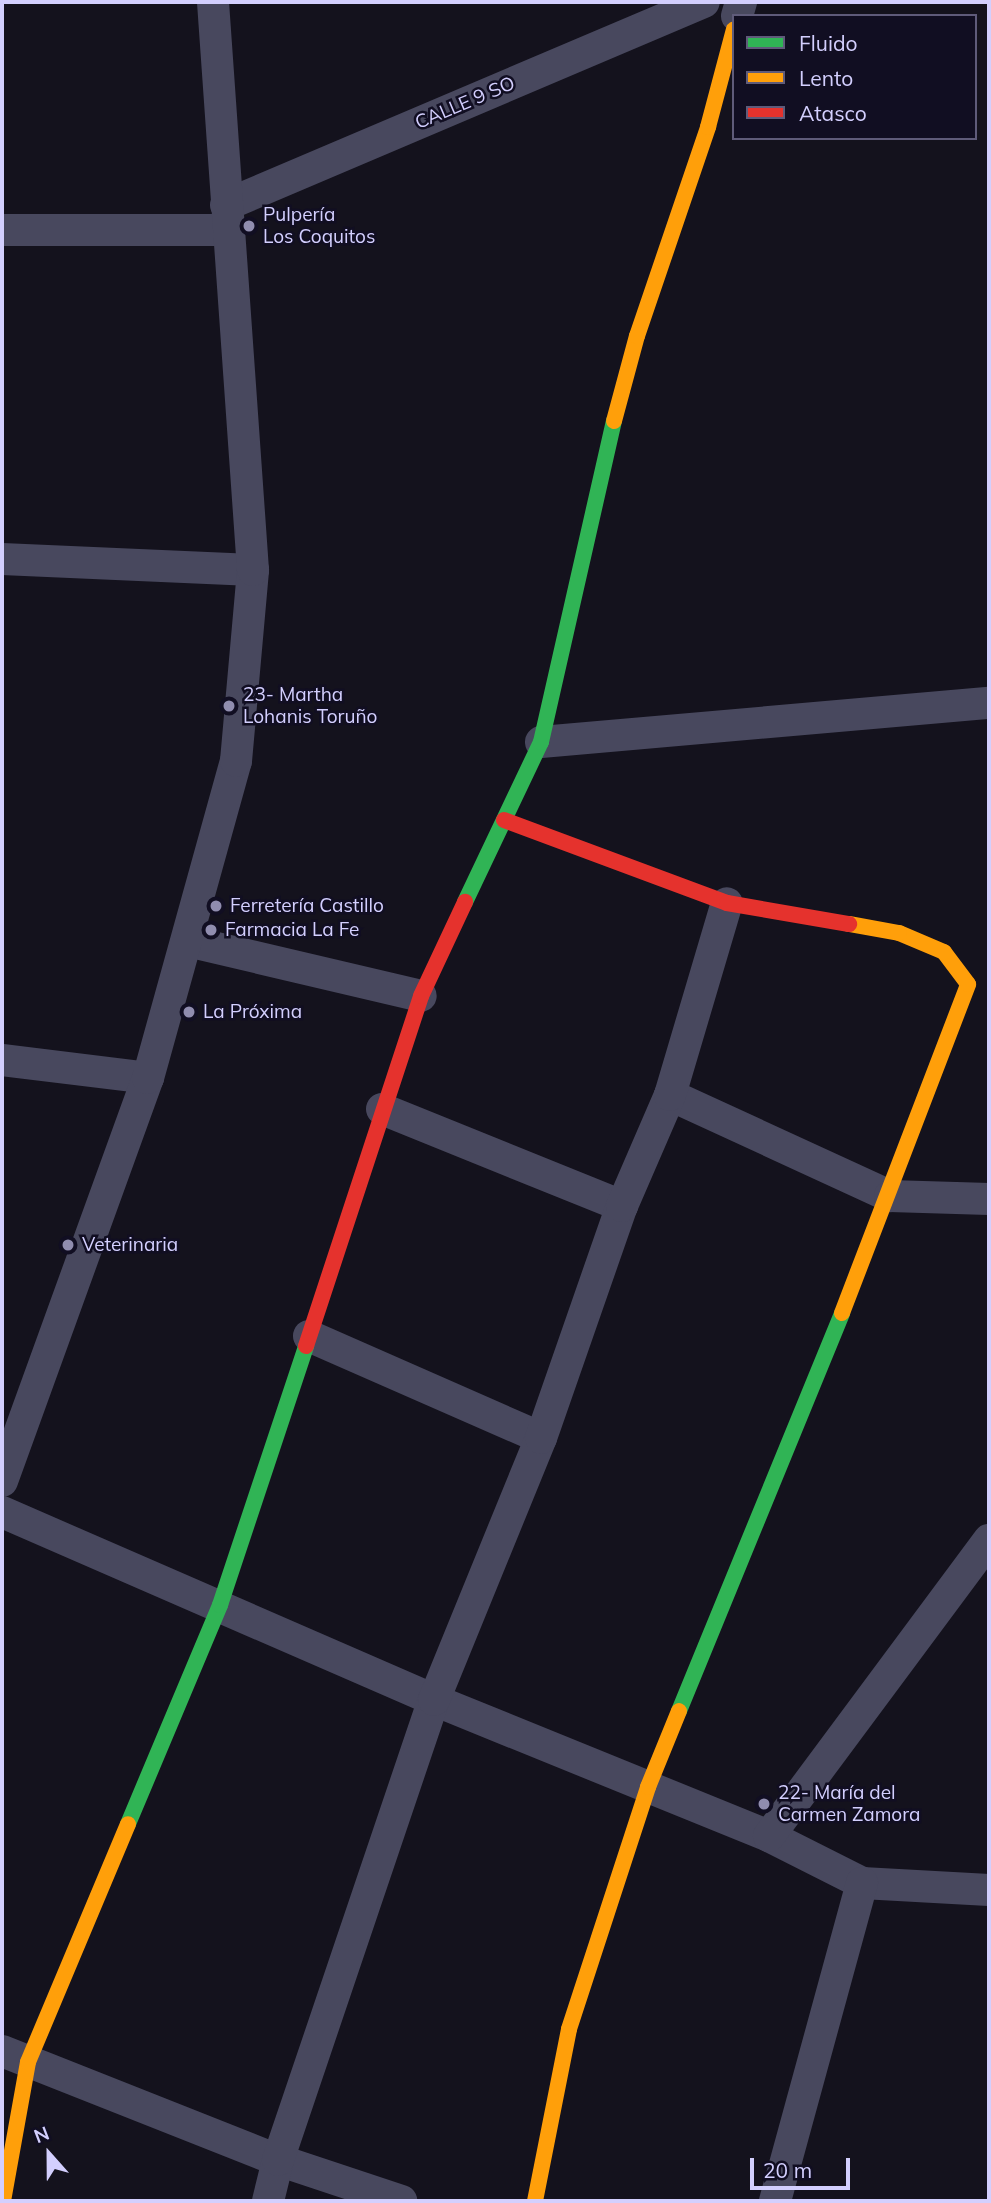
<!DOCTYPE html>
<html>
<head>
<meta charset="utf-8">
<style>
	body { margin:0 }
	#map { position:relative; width:991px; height:2203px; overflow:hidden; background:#14121d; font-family:Mulish,sans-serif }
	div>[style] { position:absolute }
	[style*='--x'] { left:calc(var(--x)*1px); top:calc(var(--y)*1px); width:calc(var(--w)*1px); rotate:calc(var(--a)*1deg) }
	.street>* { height:32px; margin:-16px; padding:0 16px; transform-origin:16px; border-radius:16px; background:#48485e }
	.fast>* { height:16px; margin:-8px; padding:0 8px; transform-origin:8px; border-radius:8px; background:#30b455 }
	.slow>* { height:16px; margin:-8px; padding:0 8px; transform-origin:8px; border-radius:8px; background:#ff9f0a }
	.jam>* { height:16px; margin:-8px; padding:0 8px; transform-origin:8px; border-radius:8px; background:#e5322d }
	.dots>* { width:19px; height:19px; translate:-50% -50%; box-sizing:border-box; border:4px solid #110e22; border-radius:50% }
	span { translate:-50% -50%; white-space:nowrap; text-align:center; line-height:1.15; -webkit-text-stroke:5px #110e22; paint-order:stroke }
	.street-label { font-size:19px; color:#d3cffe }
	.poi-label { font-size:19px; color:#d3cffe }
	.left { translate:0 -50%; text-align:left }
	.frame { position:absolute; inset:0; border:4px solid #d3cffe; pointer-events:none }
	.legend { position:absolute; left:732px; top:14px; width:245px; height:126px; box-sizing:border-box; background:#110e22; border:2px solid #5f5b7a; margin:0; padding:9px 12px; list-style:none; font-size:21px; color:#d3cffe }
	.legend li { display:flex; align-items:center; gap:14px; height:35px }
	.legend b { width:35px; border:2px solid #5f5b7a }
	.north { position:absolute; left:14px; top:2119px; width:70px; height:70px; -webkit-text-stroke:5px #110e22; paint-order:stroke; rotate:339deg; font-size:19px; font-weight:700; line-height:28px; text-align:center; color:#d3cffe }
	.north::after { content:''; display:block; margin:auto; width:24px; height:32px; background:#d3cffe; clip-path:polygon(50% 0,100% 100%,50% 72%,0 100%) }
	.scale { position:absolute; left:750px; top:2158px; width:100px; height:32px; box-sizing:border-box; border:4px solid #d3cffe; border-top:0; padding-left:9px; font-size:21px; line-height:24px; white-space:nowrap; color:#d3cffe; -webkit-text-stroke:5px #110e22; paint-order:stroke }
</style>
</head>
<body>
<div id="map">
	<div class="street">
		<div style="--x:737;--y:16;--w:15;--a:-74"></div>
		<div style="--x:226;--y:205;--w:519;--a:-23.01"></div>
		<div style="--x:2;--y:230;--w:225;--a:0"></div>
		<div style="--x:2;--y:559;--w:251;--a:2.5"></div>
		<div style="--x:541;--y:742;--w:450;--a:-5"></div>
		<div style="--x:187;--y:941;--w:240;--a:13.2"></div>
		<div style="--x:2;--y:1060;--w:147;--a:7"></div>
		<div style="--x:670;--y:1095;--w:242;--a:24.7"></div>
		<div style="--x:890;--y:1196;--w:99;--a:1.7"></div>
		<div style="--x:382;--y:1109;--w:259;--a:22"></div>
		<div style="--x:309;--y:1336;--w:253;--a:23.7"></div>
		<div style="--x:2;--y:1481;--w:429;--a:-70.1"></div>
		<div style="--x:148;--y:1078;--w:329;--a:-74.5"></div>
		<div style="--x:236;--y:761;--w:192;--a:-84.9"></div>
		<div style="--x:253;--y:570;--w:569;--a:-94.03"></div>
		<div style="--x:2;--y:1512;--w:471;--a:23.5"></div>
		<div style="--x:434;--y:1700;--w:362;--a:22.1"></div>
		<div style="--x:769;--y:1836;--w:104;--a:26.8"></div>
		<div style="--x:862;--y:1883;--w:127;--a:3.2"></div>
		<div style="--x:769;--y:1836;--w:369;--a:-53.4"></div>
		<div style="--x:2;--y:2051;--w:297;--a:21.6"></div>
		<div style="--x:278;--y:2160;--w:130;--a:18.4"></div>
		<div style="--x:268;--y:2201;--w:42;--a:-76.3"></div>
		<div style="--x:278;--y:2160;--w:486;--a:-71.3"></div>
		<div style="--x:434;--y:1700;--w:283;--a:-67.8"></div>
		<div style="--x:541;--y:1438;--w:246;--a:-70.8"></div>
		<div style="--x:622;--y:1206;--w:121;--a:-66.6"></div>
		<div style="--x:670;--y:1095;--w:200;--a:-73.5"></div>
		<div style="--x:775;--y:2201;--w:330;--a:-74.7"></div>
	</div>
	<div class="fast">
		<div style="--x:465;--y:902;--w:177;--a:-64.6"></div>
		<div style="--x:541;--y:742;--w:329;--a:-77.2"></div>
		<div style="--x:679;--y:1711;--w:430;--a:-67.7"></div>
		<div style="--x:128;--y:1824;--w:238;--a:-67.2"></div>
		<div style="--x:220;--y:1605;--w:273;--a:-71.6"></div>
	</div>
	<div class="slow">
		<div style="--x:614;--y:421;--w:88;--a:-74.9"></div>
		<div style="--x:637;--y:336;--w:221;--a:-71.2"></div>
		<div style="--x:708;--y:127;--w:101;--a:-75.1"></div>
		<div style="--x:842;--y:1313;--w:352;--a:-69"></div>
		<div style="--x:968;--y:984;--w:40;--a:-127"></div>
		<div style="--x:944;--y:952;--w:49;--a:-157.1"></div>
		<div style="--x:899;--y:933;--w:51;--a:-169.8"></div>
		<div style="--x:3;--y:2201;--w:141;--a:-79.8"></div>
		<div style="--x:28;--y:2062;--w:258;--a:-67.2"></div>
		<div style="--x:535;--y:2201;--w:175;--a:-78.8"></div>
		<div style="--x:569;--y:2029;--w:255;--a:-71.9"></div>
		<div style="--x:648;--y:1787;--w:82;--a:-67.8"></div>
	</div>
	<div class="jam">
		<div style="--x:504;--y:820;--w:238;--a:20.4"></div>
		<div style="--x:727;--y:903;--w:124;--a:9.8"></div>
		<div style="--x:306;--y:1346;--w:368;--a:-71.8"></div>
		<div style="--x:421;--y:996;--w:104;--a:-64.9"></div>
	</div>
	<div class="dots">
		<div style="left:249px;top:226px;background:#908daf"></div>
		<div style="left:229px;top:706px;background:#908daf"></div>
		<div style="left:216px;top:906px;background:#908daf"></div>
		<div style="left:211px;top:930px;background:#908daf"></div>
		<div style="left:189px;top:1012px;background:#908daf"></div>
		<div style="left:68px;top:1245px;background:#908daf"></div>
		<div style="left:764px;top:1804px;background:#908daf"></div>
	</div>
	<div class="street-label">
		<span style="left:465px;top:103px;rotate:-23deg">CALLE 9 SO</span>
	</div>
	<div class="poi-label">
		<span class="left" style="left:263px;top:226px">Pulpería<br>Los Coquitos</span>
		<span class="left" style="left:243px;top:706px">23- Martha<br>Lohanis Toruño</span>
		<span class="left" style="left:230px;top:906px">Ferretería Castillo</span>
		<span class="left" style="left:225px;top:930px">Farmacia La Fe</span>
		<span class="left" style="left:203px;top:1012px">La Próxima</span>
		<span class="left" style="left:82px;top:1245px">Veterinaria</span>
		<span class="left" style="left:778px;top:1804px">22- María del<br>Carmen Zamora</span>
	</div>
	<div class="frame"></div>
	<ul class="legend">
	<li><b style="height:9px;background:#30b455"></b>Fluido</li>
	<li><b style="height:9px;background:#ff9f0a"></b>Lento</li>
	<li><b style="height:9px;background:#e5322d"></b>Atasco</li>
	</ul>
	<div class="north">N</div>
	<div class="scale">20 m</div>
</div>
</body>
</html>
